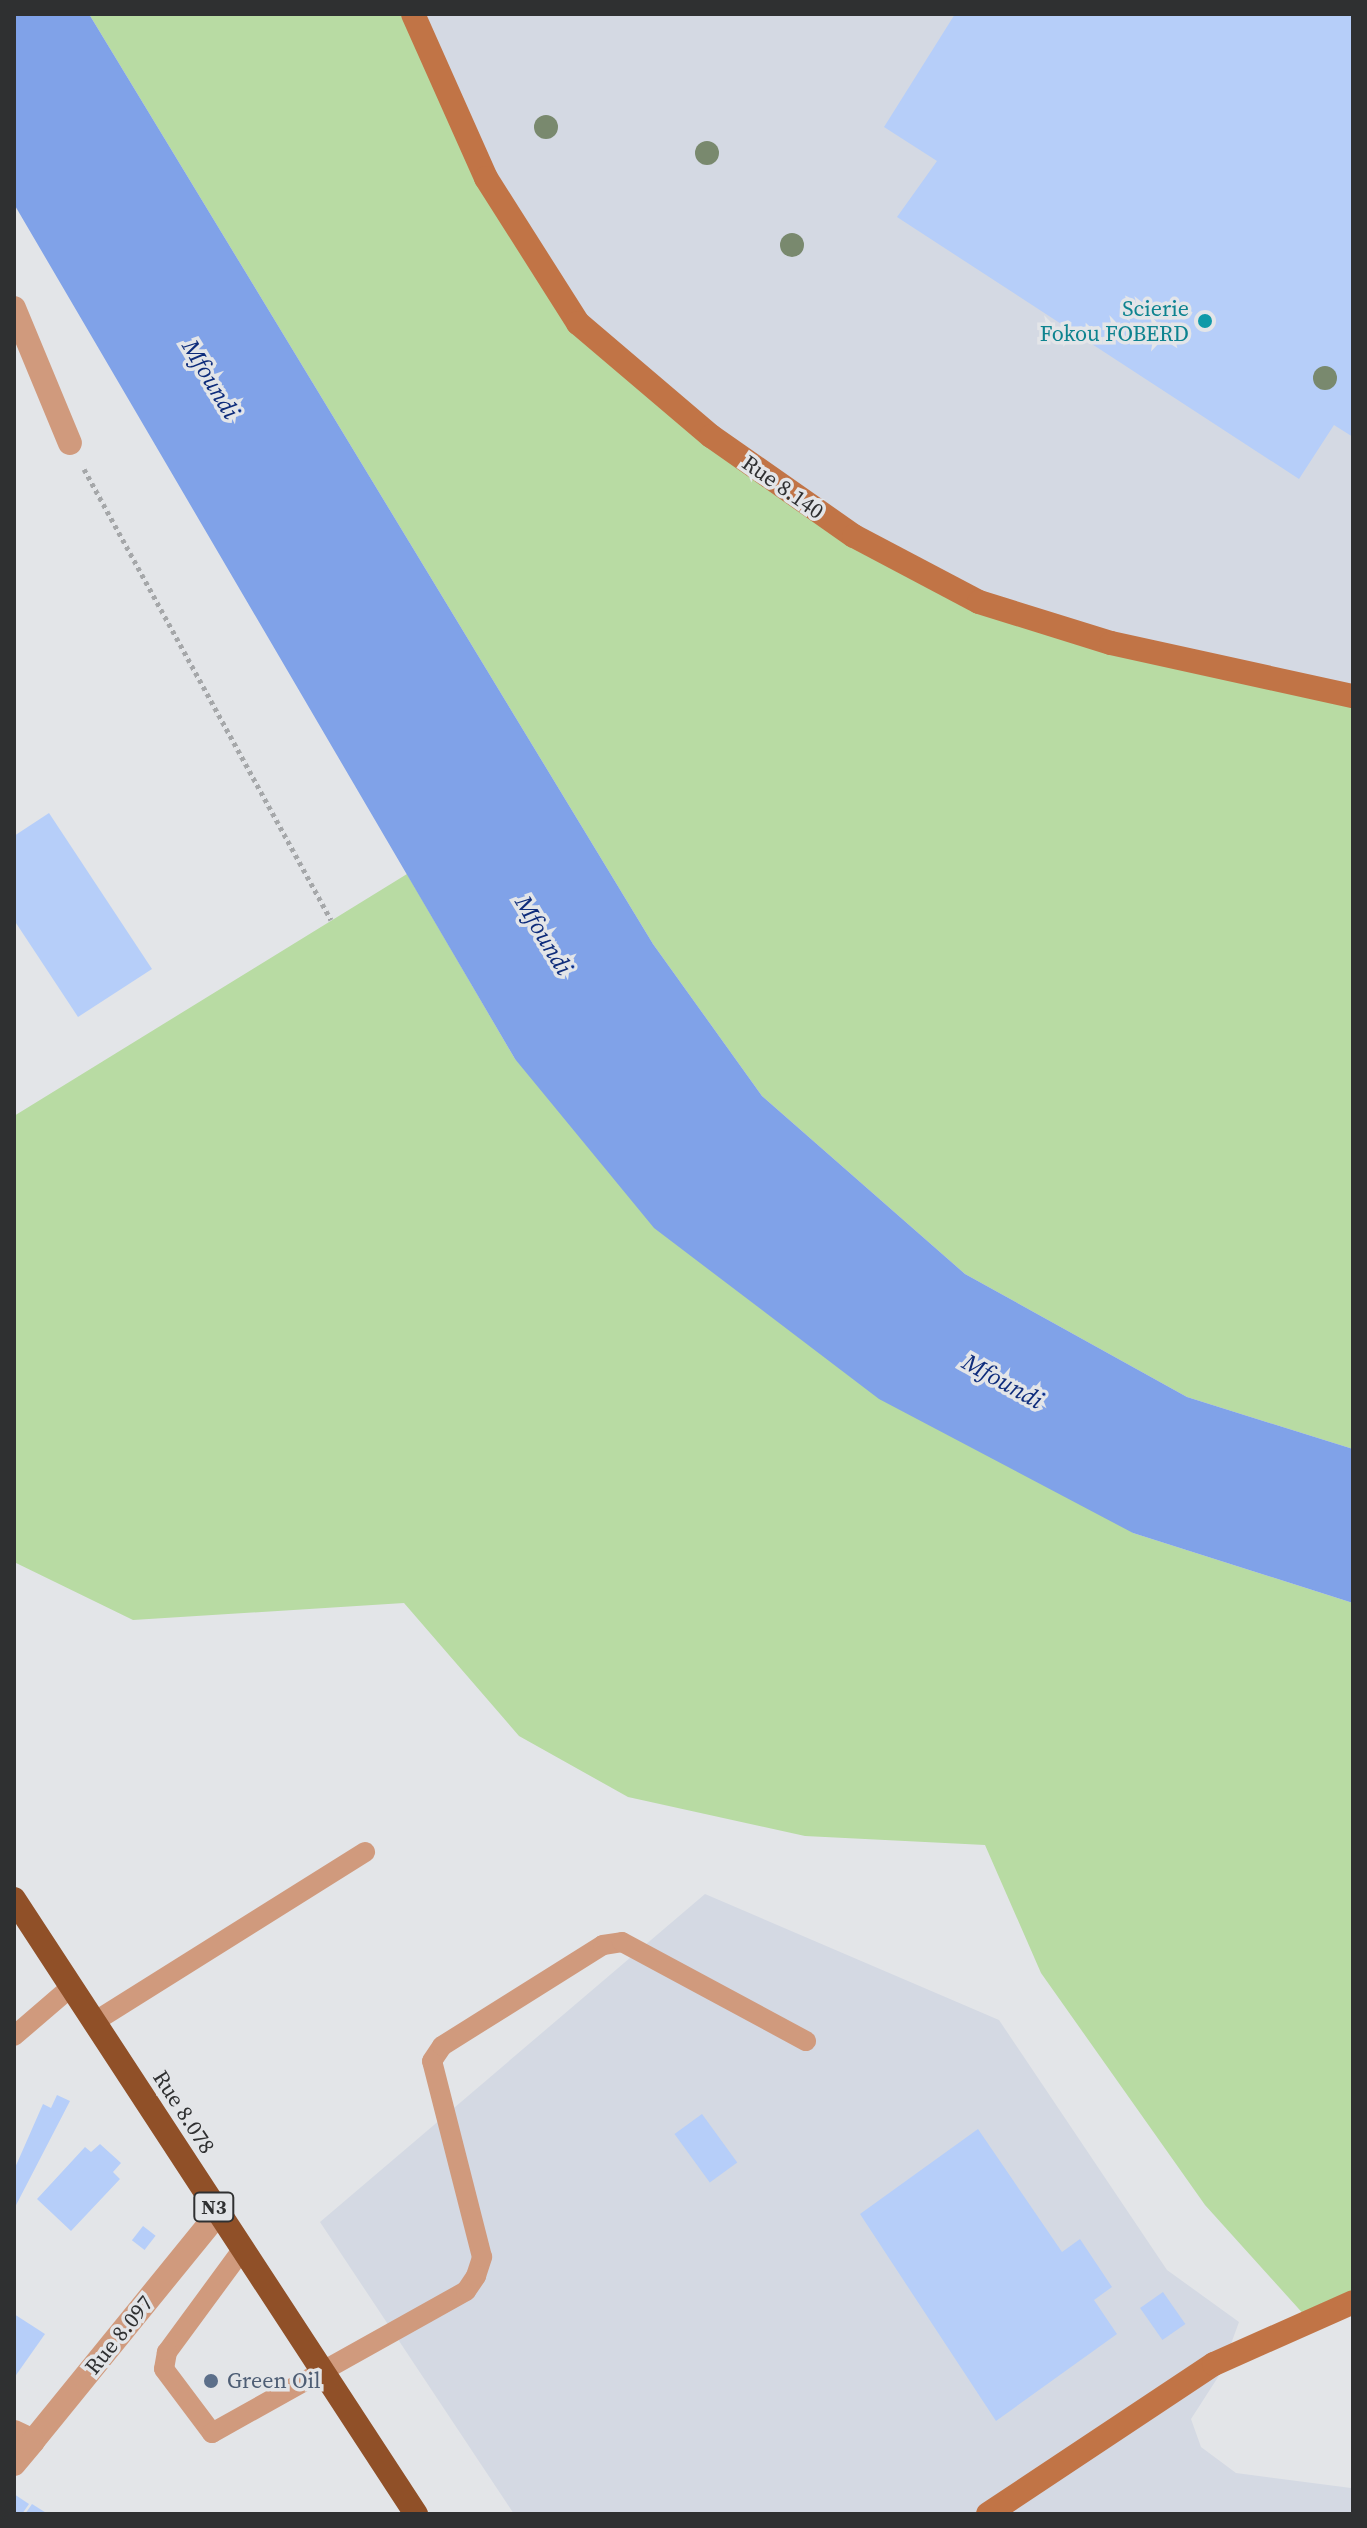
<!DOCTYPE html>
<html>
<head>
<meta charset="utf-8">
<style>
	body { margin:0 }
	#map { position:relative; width:1367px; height:2528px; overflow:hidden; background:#e3e5e8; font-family:"Source Serif 4",serif }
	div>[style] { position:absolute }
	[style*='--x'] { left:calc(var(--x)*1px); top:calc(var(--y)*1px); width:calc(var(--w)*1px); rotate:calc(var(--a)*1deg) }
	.built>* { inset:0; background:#d4d9e3 }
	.green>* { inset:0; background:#b8dba3 }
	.water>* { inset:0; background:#80a2e8 }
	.building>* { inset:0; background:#b6cef9; transform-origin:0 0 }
	.path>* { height:5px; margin-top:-2.5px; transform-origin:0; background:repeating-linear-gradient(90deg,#a5a7a9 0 4px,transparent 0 8px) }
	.lane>* { height:20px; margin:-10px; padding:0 10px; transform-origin:10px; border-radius:10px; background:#d09a7d }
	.street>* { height:24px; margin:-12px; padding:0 12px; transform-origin:12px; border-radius:12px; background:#d09a7d }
	.secondary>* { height:24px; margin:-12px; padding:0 12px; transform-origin:12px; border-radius:12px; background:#c17446 }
	.highway>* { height:24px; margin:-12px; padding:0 12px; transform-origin:12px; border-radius:12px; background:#905028 }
	.trees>* { width:24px; height:24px; margin:-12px; border-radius:50%; background:#79896e }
	.dots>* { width:22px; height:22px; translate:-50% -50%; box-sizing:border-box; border:4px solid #e3e5e8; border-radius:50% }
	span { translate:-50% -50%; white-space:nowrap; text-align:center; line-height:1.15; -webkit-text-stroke:7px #e3e5e8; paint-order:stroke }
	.shield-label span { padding:2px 6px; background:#e3e5e8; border:2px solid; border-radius:6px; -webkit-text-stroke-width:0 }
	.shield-label { font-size:20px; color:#2f3031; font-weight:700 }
	.culture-label { font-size:22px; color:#0d838f }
	.right { translate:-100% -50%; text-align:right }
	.street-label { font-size:22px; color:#2f3031 }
	.service-label { font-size:22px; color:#4e5e75 }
	.left { translate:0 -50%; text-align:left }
	.water-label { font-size:24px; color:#0e2c7b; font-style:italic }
	.frame { position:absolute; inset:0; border:16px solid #2f3031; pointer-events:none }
</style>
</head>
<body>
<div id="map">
	<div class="built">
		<div style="clip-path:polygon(413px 14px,1353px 14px,1353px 696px,979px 602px,854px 536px,578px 323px,486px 178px)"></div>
		<div style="clip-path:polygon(705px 1894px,999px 2020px,1167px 2270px,1239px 2322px,1220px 2374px,1191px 2419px,1201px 2447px,1236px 2473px,1351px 2488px,1353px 2514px,514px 2514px,320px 2222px)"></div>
	</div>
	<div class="green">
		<div style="clip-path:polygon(89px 14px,413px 14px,486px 178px,578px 323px,711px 436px,979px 602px,1353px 696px,1353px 1449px,1187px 1397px,965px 1274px,762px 1096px,653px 944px)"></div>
		<div style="clip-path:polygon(407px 874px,515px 1059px,1133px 1533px,1353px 1603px,1353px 2302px,1307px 2318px,1205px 2205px,1041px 1973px,985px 1845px,805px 1836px,628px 1797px,519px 1736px,404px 1603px,133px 1620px,14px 1562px,14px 1116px)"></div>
	</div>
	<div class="water">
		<div style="clip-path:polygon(14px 14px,89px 14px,653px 944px,762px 1096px,965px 1274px,1187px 1397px,1353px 1449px,1353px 1603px,1133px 1533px,879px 1399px,654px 1228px,515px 1059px,14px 204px)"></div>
	</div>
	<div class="building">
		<div style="clip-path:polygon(955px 14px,1353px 14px,1353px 437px,1334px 425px,1299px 479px,897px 217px,937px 161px,884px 127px)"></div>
		<div style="clip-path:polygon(49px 813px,152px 969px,78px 1017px,14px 920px,14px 836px)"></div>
		<div style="clip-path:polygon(57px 2095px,70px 2101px,14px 2209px,14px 2170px,43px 2104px,51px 2108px)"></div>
		<div style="left:702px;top:2114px;width:60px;height:34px;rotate:54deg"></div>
		<div style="clip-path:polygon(978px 2129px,1062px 2252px,1080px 2239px,1112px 2287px,1094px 2300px,1117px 2334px,996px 2421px,860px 2214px)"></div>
		<div style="clip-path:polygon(100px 2144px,121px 2163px,113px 2172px,120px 2179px,71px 2231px,37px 2199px,85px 2147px,91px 2152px)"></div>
		<div style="left:143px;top:2226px;width:16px;height:18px;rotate:38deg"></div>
		<div style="left:1163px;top:2292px;width:39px;height:28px;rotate:55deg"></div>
		<div style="clip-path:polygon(14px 2314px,45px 2334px,14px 2378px)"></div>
		<div style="clip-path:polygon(14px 2494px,29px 2504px,22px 2514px,14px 2514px)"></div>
		<div style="clip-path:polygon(32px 2504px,48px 2514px,25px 2514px)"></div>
	</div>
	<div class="path">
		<div style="--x:84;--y:469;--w:514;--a:61.29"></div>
	</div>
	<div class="lane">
		<div style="--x:94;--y:2022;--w:320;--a:-32.1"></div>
		<div style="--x:14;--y:2036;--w:75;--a:-40.7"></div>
		<div style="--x:242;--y:2250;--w:127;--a:126.3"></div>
		<div style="--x:167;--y:2352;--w:17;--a:100"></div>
		<div style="--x:164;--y:2369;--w:80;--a:53.1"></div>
		<div style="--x:212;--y:2433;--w:291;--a:-29.2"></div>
		<div style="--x:466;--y:2291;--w:18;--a:-56"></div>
		<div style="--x:476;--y:2276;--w:20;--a:-72"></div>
		<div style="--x:482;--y:2257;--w:202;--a:-104.3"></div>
		<div style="--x:432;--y:2061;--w:18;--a:-56"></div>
		<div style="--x:442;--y:2046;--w:190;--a:-32.1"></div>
		<div style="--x:603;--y:1945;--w:19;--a:-9"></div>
		<div style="--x:622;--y:1942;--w:209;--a:28.3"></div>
	</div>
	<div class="street">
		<div style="--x:14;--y:308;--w:146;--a:67.5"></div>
		<div style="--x:14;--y:2432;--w:21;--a:25"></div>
		<div style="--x:33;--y:2441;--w:294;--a:-50.9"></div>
		<div style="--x:14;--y:2464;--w:30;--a:-50"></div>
	</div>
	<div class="secondary">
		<div style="--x:413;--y:14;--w:180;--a:66"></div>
		<div style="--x:486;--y:178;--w:172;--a:57.6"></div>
		<div style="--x:578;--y:323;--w:175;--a:40.4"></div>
		<div style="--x:711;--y:436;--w:174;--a:35"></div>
		<div style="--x:854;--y:536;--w:141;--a:27.8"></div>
		<div style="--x:979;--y:602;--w:138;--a:17.3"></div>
		<div style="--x:1111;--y:643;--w:248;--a:12.4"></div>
		<div style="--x:988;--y:2514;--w:271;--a:-33.6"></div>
		<div style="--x:1214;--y:2364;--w:152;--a:-24"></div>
	</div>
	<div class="highway">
		<div style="--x:14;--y:1899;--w:735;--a:56.83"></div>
	</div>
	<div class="trees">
		<div style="left:546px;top:127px"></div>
		<div style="left:707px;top:153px"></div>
		<div style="left:792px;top:245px"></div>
		<div style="left:1325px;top:378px"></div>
	</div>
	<div class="dots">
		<div style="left:1205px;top:321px;background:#0f9aa8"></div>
		<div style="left:211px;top:2381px;background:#5c6f8a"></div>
	</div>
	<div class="shield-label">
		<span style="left:214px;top:2207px">N3</span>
	</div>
	<div class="culture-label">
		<span class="right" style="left:1189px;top:321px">Scierie<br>Fokou FOBERD</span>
	</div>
	<div class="street-label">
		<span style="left:783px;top:487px;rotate:35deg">Rue 8.140</span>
		<span style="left:184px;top:2112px;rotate:57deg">Rue 8.078</span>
		<span style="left:119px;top:2335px;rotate:-51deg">Rue 8.097</span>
	</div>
	<div class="service-label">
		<span class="left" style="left:227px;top:2381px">Green Oil</span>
	</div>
	<div class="water-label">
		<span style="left:211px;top:379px;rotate:59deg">Mfoundi</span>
		<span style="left:544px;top:935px;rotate:59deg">Mfoundi</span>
		<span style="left:1003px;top:1381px;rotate:29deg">Mfoundi</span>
	</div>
	<div class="frame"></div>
</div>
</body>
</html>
